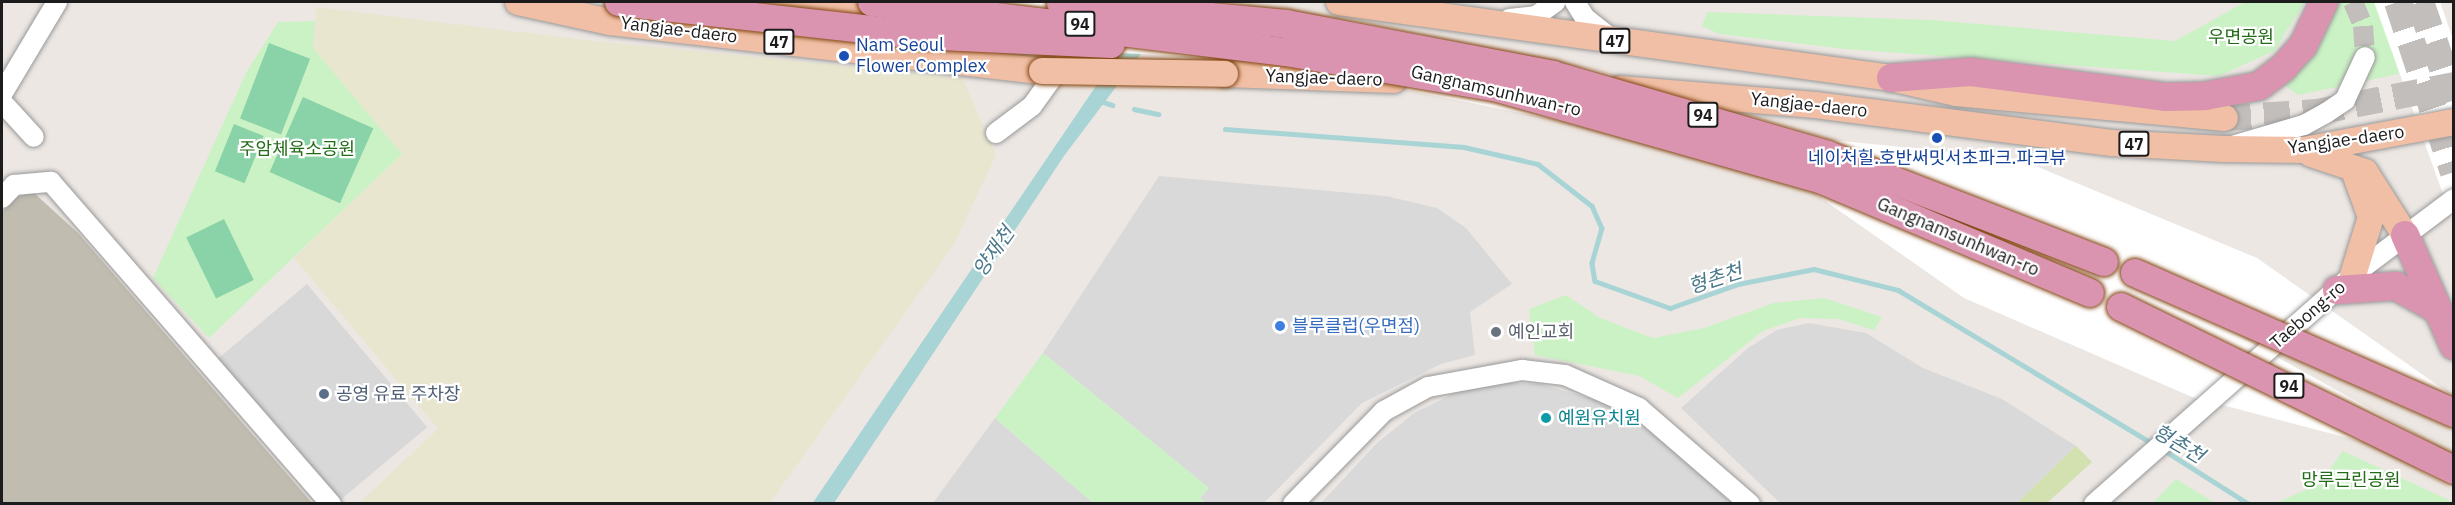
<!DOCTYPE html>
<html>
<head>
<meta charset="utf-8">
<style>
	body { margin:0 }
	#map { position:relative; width:2455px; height:505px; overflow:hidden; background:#ece7e3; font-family:"IBM Plex Sans","Noto Sans KR",sans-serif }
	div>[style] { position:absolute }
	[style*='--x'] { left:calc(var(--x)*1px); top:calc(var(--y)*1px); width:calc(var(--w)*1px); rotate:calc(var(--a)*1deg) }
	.residential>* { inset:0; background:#dad9d9 }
	.construction>* { inset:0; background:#c0bcb0 }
	.farmland>* { inset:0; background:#e9e6d0 }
	.grass>* { inset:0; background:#d2e1af }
	.park>* { inset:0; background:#cbf2c5 }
	.pitch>* { inset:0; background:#8ad2a7; transform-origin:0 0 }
	.parking>* { inset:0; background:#d8d8d8; transform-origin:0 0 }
	.water>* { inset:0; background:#a9d4d5 }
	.pier>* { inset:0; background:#fff }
	.stream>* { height:4.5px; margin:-2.25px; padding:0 2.25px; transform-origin:2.25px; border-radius:2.25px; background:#a9d4d5 }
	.minor-tunnel>* { height:20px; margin-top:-10px; transform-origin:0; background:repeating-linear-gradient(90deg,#c2bebb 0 20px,transparent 0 30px) }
	.major-tunnel>* { height:26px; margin-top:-13px; transform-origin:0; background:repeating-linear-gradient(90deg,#c2bebb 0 26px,transparent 0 39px) }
	.highway-tunnel>* { height:28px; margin-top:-14px; transform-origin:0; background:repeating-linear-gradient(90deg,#c2bebb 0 28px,transparent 0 42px) }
	.roads { filter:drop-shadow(0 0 2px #999) drop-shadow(0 0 2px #999) }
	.minor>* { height:20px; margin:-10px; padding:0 10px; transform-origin:10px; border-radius:10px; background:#fff }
	.major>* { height:26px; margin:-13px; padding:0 13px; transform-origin:13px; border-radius:13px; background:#f0bfa5 }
	.highway>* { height:28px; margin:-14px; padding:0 14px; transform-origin:14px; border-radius:14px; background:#db94b0 }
	.bridges { filter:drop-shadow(0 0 2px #834512) drop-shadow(0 0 2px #834512) }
	.major-bridge>* { height:26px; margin:-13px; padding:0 13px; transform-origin:13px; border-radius:13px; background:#f0bfa5 }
	.highway-bridge>* { height:28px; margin:-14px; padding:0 14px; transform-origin:14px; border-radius:14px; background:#db94b0 }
	.dots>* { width:16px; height:16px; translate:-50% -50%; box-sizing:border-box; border:3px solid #fff; border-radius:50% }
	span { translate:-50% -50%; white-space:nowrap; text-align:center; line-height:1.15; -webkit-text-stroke:4.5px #fff; paint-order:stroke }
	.shield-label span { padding:2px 4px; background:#fff; border:2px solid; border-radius:4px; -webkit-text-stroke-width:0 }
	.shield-label { font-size:16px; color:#1c1c1c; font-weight:700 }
	.street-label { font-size:18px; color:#1c1c1c }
	.park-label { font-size:18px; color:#236c18 }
	.transit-label { font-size:18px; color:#164399 }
	.left { translate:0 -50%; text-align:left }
	.shop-label { font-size:18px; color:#366cbe }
	.worship-label { font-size:18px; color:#5b616d }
	.service-label { font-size:18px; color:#4e5e75 }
	.culture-label { font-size:18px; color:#0d838f }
	.water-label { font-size:20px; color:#4b788b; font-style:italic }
	.frame { position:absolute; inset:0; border:3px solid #1c1c1c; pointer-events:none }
</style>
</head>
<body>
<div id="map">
	<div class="residential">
		<div style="clip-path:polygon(1159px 176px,1386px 196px,1437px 208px,1466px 228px,1512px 284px,1470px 312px,1475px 355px,1441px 364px,1362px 403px,1264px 503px,1206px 503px,1200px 498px,1209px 488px,1043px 353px)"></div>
		<div style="clip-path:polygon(1809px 323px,1866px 333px,1923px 368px,2002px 399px,2076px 446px,2017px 503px,1780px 503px,1681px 408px,1748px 348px,1777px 330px)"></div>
		<div style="clip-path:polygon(1506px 383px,1540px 384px,1596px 400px,1630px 417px,1665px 442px,1731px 503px,1320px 504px,1377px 443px,1414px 413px,1457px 392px)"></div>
		<div style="clip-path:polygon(995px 418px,1093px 503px,933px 503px)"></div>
	</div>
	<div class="construction">
		<div style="clip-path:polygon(33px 192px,78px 233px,312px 503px,2px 504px,2px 212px,17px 197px)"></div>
	</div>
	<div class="farmland">
		<div style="clip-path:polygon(316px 7px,594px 41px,962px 77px,996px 155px,954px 244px,770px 503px,359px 503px,438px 429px,294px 258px,402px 154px,313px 48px)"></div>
	</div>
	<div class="grass">
		<div style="clip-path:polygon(2076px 446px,2092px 462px,2047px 503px,2017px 503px)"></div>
	</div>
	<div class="park">
		<div style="clip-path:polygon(2245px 2px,2305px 2px,2274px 51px,2219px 76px,1844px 49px,1719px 34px,1702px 26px,1707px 12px,1931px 20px,2175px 41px)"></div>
		<div style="clip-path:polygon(2337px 2px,2379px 2px,2399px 74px,2298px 95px,2281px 83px,2329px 25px)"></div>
		<div style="clip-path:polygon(315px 21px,313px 48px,402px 154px,209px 338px,153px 278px,246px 73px,278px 22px)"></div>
		<div style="clip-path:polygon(1566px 295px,1600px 318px,1653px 338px,1704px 328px,1774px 303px,1824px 298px,1882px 317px,1874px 330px,1838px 319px,1800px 318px,1763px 331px,1678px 398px,1639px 376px,1535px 355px,1529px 309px)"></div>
		<div style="clip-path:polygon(1043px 353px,1209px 488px,1200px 498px,1206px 503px,1093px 503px,995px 418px)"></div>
		<div style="clip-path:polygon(2343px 451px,2453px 502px,2453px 503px,2276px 503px,2319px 484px)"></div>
		<div style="clip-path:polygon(2176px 479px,2215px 503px,2153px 503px)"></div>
	</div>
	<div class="pitch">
		<div style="left:269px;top:43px;width:44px;height:81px;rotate:21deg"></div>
		<div style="left:303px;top:97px;width:77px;height:82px;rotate:24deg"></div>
		<div style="left:234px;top:124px;width:32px;height:51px;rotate:22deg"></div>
		<div style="left:224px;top:219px;width:68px;height:42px;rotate:64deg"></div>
	</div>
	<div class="parking">
		<div style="left:307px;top:284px;width:187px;height:118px;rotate:50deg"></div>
	</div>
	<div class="water">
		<div style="clip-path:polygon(1153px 2px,1180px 2px,1064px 156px,834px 503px,812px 504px)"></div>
	</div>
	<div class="pier">
		<div style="clip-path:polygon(840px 2px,1222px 2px,1350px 20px,1591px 69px,1832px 140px,2019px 159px,2257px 258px,2453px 396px,2453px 429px,2232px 332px,2453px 455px,2453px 489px,2375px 445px,2192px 397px,1964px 298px,1814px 193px,1708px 161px,1556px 120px,1341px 77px,1186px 56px,1074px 51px)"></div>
		<div style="clip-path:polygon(2374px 2px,2440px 2px,2453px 39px,2453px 222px)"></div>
	</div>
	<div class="stream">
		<div style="--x:1100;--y:101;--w:13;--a:18"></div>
		<div style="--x:1134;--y:109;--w:25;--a:12"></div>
		<div style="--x:1225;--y:129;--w:240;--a:4.3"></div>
		<div style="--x:1464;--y:147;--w:76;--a:12.9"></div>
		<div style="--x:1538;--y:164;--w:68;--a:37.9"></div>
		<div style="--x:1592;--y:206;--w:24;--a:66"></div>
		<div style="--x:1602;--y:228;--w:36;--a:106"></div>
		<div style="--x:1592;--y:263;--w:18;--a:81"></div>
		<div style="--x:1595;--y:281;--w:80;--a:19.8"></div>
		<div style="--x:1670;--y:308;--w:72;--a:-19.4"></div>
		<div style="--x:1738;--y:284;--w:77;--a:-11.2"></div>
		<div style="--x:1814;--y:269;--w:87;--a:14"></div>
		<div style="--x:1898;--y:290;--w:300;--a:31.1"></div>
		<div style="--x:2162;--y:449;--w:103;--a:32.3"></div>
	</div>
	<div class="minor-tunnel">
		<div style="--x:2353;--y:2;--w:26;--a:67"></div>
		<div style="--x:2363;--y:26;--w:31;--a:86"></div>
	</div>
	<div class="major-tunnel">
		<div style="--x:2225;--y:118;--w:92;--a:-3.7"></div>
		<div style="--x:2317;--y:112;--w:140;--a:-11.1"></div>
	</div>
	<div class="highway-tunnel">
		<div style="--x:2398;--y:2;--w:179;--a:71.8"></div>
		<div style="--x:2420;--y:2;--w:104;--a:70.9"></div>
	</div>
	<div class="roads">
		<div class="minor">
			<div style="--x:1575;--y:2;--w:19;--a:58"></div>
			<div style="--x:1585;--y:18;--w:33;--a:38"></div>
			<div style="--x:1509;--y:19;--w:27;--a:-6"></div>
			<div style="--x:1536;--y:16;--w:24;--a:-36"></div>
			<div style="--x:2;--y:94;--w:107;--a:-59.1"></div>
			<div style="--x:2;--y:102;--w:47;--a:47.6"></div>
			<div style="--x:996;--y:133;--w:45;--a:-36.9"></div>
			<div style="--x:1032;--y:106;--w:87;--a:-54.3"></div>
			<div style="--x:2232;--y:146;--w:75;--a:-16.3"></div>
			<div style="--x:2304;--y:125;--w:25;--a:-29"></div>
			<div style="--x:2326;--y:113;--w:23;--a:-34"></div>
			<div style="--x:2345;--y:100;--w:47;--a:-65.1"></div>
			<div style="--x:2;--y:198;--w:18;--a:-47"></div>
			<div style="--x:14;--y:185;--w:37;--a:-5"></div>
			<div style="--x:51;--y:182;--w:427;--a:49"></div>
			<div style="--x:1293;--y:504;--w:130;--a:-45.6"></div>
			<div style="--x:1384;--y:411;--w:50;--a:-28.6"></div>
			<div style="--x:1428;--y:387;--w:96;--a:-10.3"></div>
			<div style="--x:1522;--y:370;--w:43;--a:6.6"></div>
			<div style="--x:1565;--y:375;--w:81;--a:24"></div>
			<div style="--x:1639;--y:408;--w:147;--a:40.9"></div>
			<div style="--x:2094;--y:504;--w:346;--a:-41.5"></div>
			<div style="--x:2353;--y:275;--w:126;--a:-37"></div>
		</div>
		<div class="major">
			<div style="--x:518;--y:2;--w:94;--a:12.3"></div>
			<div style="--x:610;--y:22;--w:435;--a:6.5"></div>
			<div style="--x:756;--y:2;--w:144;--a:6.4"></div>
			<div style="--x:1339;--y:2;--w:557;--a:7.84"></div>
			<div style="--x:1891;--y:78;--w:67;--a:13"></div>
			<div style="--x:1956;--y:93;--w:270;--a:5.3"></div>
			<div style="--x:1225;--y:74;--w:169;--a:2"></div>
			<div style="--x:1620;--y:89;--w:196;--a:4.7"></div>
			<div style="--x:1815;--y:105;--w:299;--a:7.3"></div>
			<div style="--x:2112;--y:143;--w:112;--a:3.1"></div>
			<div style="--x:2224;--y:149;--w:80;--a:0.7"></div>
			<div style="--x:2304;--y:150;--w:153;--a:-10.6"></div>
			<div style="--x:2311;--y:154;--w:57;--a:18.4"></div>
			<div style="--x:2365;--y:172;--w:75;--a:57.6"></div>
			<div style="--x:2353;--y:275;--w:61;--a:-72.8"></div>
			<div style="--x:2371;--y:217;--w:44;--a:-110.1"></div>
		</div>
		<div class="highway">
			<div style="--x:1891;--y:78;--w:80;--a:-4.3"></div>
			<div style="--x:1971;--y:72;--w:197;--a:7.3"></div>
			<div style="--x:2166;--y:97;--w:39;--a:-1"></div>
			<div style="--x:2205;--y:96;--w:55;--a:-10.5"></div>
			<div style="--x:2259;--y:86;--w:30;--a:-37"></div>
			<div style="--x:2283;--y:68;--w:30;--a:-48"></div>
			<div style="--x:2303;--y:46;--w:49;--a:-64.5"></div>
			<div style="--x:2405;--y:235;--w:121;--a:66.2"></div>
			<div style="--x:2337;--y:290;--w:59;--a:-3.9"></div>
			<div style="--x:2396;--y:286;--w:45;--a:29.4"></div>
		</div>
	</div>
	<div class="bridges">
		<div class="major-bridge">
			<div style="--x:1042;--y:71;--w:183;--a:0.9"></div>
		</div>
		<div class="highway-bridge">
			<div style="--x:619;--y:2;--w:302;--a:6.3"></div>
			<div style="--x:919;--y:35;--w:192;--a:2.7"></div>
			<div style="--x:872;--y:2;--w:417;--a:6.9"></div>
			<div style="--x:1286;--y:52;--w:215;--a:9.6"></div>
			<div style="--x:1498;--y:88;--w:335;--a:15.8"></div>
			<div style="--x:1820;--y:179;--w:293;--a:22.9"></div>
			<div style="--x:1061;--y:3;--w:226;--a:5.3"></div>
			<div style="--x:1286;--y:24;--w:272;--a:10.8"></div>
			<div style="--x:1553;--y:75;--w:286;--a:16.2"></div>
			<div style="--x:1828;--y:155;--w:296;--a:21.2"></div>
			<div style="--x:2135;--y:273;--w:348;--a:23.7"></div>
			<div style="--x:2121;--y:307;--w:371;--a:26.1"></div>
		</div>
	</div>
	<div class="dots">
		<div style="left:844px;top:56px;background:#1a4fb4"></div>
		<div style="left:1937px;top:138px;background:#1a4fb4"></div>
		<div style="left:1280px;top:326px;background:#3f7fe0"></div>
		<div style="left:1496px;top:332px;background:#6b7280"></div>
		<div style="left:324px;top:394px;background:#5c6f8a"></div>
		<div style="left:1546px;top:418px;background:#0f9aa8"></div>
	</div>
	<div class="shield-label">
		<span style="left:1080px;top:24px">94</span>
		<span style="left:1615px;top:41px">47</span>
		<span style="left:779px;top:42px">47</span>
		<span style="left:1703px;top:115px">94</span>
		<span style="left:2134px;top:144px">47</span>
		<span style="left:2289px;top:386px">94</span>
	</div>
	<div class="street-label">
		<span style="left:679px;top:30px;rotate:7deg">Yangjae-daero</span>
		<span style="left:1324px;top:78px;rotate:2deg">Yangjae-daero</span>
		<span style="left:1496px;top:91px;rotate:13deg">Gangnamsunhwan-ro</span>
		<span style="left:1809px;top:105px;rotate:6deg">Yangjae-daero</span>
		<span style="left:2346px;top:140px;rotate:-8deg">Yangjae-daero</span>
		<span style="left:1958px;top:237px;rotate:23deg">Gangnamsunhwan-ro</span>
		<span style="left:2308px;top:315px;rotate:-41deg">Taebong-ro</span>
	</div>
	<div class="park-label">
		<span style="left:2241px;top:37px">우면공원</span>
		<span style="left:297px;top:149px">주암체육소공원</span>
		<span style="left:2351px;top:480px">망루근린공원</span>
	</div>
	<div class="transit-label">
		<span class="left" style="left:856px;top:56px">Nam Seoul<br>Flower Complex</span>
		<span style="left:1937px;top:158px">네이처힐.호반써밋서초파크.파크뷰</span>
	</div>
	<div class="shop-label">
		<span class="left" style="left:1292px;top:326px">블루클럽(우면점)</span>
	</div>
	<div class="worship-label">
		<span class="left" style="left:1508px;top:332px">예인교회</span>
	</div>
	<div class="service-label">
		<span class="left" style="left:336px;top:394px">공영 유료 주차장</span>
	</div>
	<div class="culture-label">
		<span class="left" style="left:1558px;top:418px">예원유치원</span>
	</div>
	<div class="water-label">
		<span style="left:993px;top:251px;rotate:-55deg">양재천</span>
		<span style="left:1715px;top:278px;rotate:-18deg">형촌천</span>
		<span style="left:2179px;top:443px;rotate:31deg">형촌천</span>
	</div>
	<div class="frame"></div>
</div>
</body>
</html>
